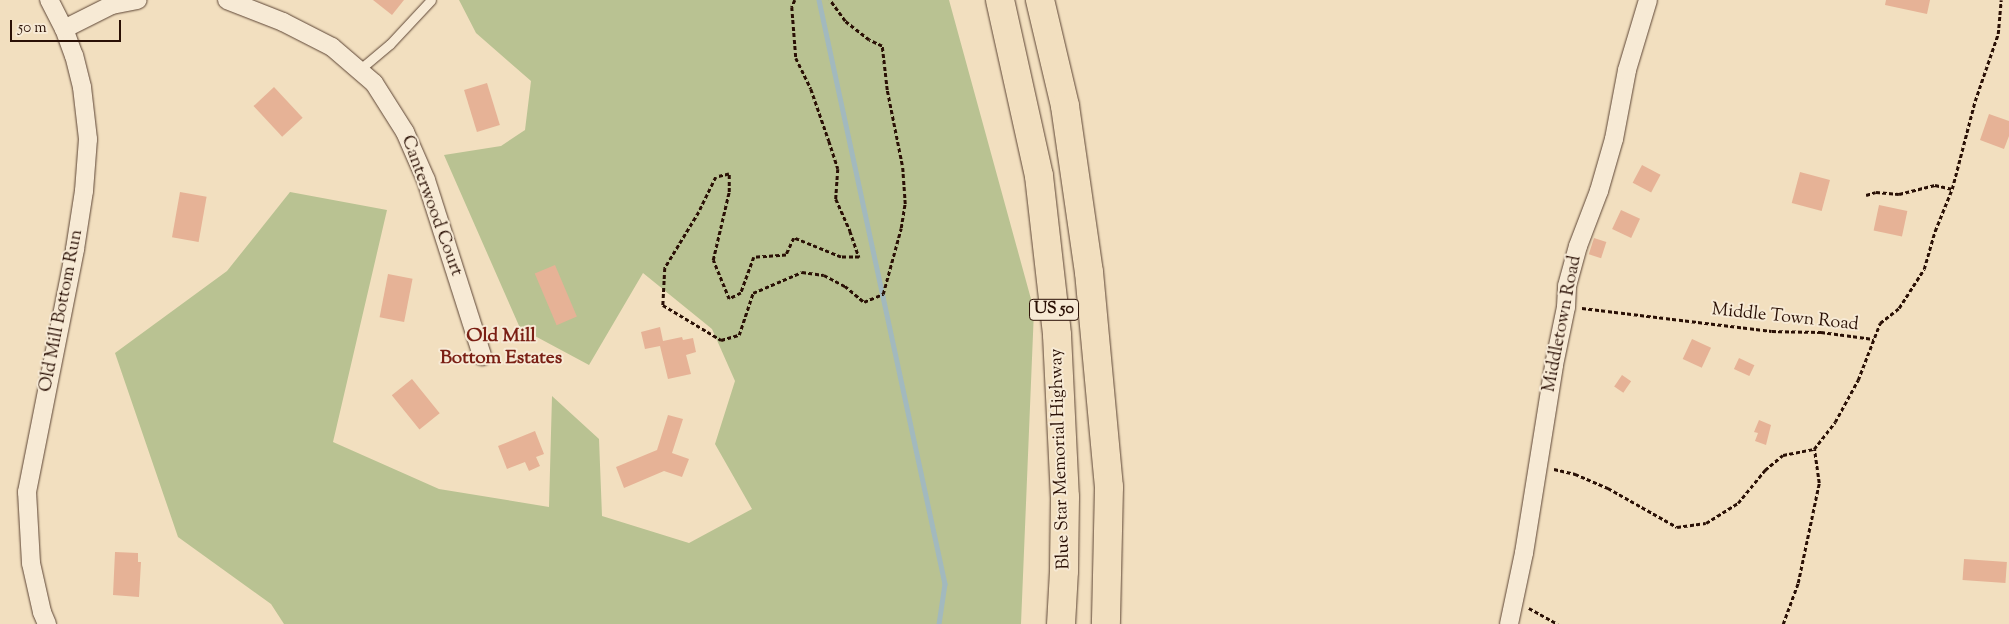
<!DOCTYPE html>
<html>
<head>
<meta charset="utf-8">
<style>
	body { margin:0 }
	#map { position:relative; width:2009px; height:624px; overflow:hidden; background:#f2dfbf; font-family:"Sorts Mill Goudy",serif }
	div>[style] { position:absolute }
	[style*='--x'] { left:calc(var(--x)*1px); top:calc(var(--y)*1px); width:calc(var(--w)*1px); rotate:calc(var(--a)*1deg) }
	.green>* { inset:0; background:#b9c292 }
	.stream>* { height:4.5px; margin:-2.25px; padding:0 2.25px; transform-origin:2.25px; border-radius:2.25px; background:#a2b9be }
	.building>* { inset:0; background:#e6b296; transform-origin:0 0 }
	.path>* { height:2.5px; margin-top:-1.25px; transform-origin:0; background:repeating-linear-gradient(90deg,#2a1005 0 4px,transparent 0 6.5px) }
	.roads { filter:drop-shadow(0 0 1px #5c4434) drop-shadow(0 0 1px #5c4434) }
	.service>* { height:9px; margin:-4.5px; padding:0 4.5px; transform-origin:4.5px; border-radius:4.5px; background:#f7ead5 }
	.minor>* { height:18px; margin:-9px; padding:0 9px; transform-origin:9px; border-radius:9px; background:#f7ead5 }
	.motorway>* { height:28px; margin:-14px; padding:0 14px; transform-origin:14px; border-radius:14px; background:#f2dfbf }
	span { translate:-50% -50%; white-space:nowrap; text-align:center; line-height:1.15; -webkit-text-stroke:4px #f7ead5; paint-order:stroke }
	.shield-label span { padding:1px 4px; background:#f7ead5; border:1px solid; border-radius:4px; -webkit-text-stroke-width:0 }
	.shield-label { font-size:16px; color:#2a1005; font-weight:700 }
	.street-label { font-size:18px; color:#2a1005 }
	.neighbourhood-label { font-size:19px; color:#7a1f14; font-weight:700 }
	.scale { position:absolute; left:10px; top:20px; width:111px; height:22px; box-sizing:border-box; border:2px solid #2a1005; border-top:0; padding-left:6px; font-size:15px; line-height:18px; white-space:nowrap; color:#2a1005; -webkit-text-stroke:4px #f7ead5; paint-order:stroke }
</style>
</head>
<body>
<div id="map">
	<div class="green">
		<div style="clip-path:polygon(459px 0,949px 0,1034px 310px,1021px 624px,284px 624px,271px 604px,178px 537px,115px 353px,227px 271px,290px 192px,387px 210px,333px 442px,439px 489px,549px 507px,552px 396px,599px 439px,602px 516px,689px 543px,752px 509px,715px 444px,735px 381px,712px 329px,643px 273px,589px 365px,520px 328px,444px 155px,501px 146px,525px 130px,531px 81px,476px 33px)"></div>
	</div>
	<div class="stream">
		<div style="--x:819;--y:0;--w:597;--a:77.82"></div>
		<div style="--x:945;--y:584;--w:40;--a:98.5"></div>
	</div>
	<div class="building">
		<div style="clip-path:polygon(373px 0,404px 0,392px 15px)"></div>
		<div style="clip-path:polygon(1886px 0,1930px 0,1927px 14px,1885px 5px)"></div>
		<div style="left:487px;top:83px;width:44px;height:24px;rotate:73deg"></div>
		<div style="left:274px;top:87px;width:42px;height:28px;rotate:47deg"></div>
		<div style="clip-path:polygon(1989px 114px,2009px 121px,2009px 136px,2004px 149px,1980px 140px)"></div>
		<div style="left:1642px;top:165px;width:21px;height:20px;rotate:28deg"></div>
		<div style="left:1800px;top:172px;width:31px;height:32px;rotate:15deg"></div>
		<div style="left:180px;top:192px;width:27px;height:46px;rotate:10deg"></div>
		<div style="left:1879px;top:205px;width:29px;height:26px;rotate:12deg"></div>
		<div style="left:1621px;top:210px;width:21px;height:21px;rotate:25deg"></div>
		<div style="left:1594px;top:238px;width:13px;height:17px;rotate:18deg"></div>
		<div style="left:555px;top:265px;width:56px;height:22px;rotate:67deg"></div>
		<div style="left:388px;top:274px;width:25px;height:44px;rotate:11deg"></div>
		<div style="clip-path:polygon(660px 327px,663px 341px,682px 337px,683px 340px,693px 338px,696px 352px,686px 355px,691px 374px,668px 379px,660px 346px,645px 349px,641px 332px)"></div>
		<div style="left:1692px;top:339px;width:21px;height:22px;rotate:25deg"></div>
		<div style="left:1739px;top:358px;width:17px;height:12px;rotate:25deg"></div>
		<div style="left:1622px;top:375px;width:11px;height:14px;rotate:34deg"></div>
		<div style="left:412px;top:379px;width:44px;height:26px;rotate:51deg"></div>
		<div style="clip-path:polygon(668px 415px,683px 419px,672px 453px,689px 459px,682px 477px,664px 471px,624px 488px,616px 467px,657px 450px)"></div>
		<div style="clip-path:polygon(1759px 420px,1771px 425px,1766px 445px,1755px 441px,1758px 433px,1754px 432px)"></div>
		<div style="clip-path:polygon(535px 431px,544px 454px,536px 457px,540px 466px,529px 471px,525px 462px,507px 469px,498px 446px)"></div>
		<div style="clip-path:polygon(115px 552px,138px 553px,138px 562px,141px 562px,139px 597px,113px 595px)"></div>
		<div style="left:1964px;top:559px;width:43px;height:21px;rotate:4deg"></div>
	</div>
	<div class="path">
		<div style="--x:795;--y:0;--w:8;--a:113"></div>
		<div style="--x:792;--y:7;--w:51;--a:85.5"></div>
		<div style="--x:796;--y:58;--w:34;--a:64"></div>
		<div style="--x:811;--y:89;--w:55;--a:70.9"></div>
		<div style="--x:829;--y:141;--w:29;--a:72"></div>
		<div style="--x:838;--y:169;--w:30;--a:94"></div>
		<div style="--x:836;--y:199;--w:35;--a:66"></div>
		<div style="--x:850;--y:231;--w:28;--a:71"></div>
		<div style="--x:859;--y:257;--w:18;--a:180"></div>
		<div style="--x:841;--y:257;--w:51;--a:-158"></div>
		<div style="--x:794;--y:238;--w:19;--a:115"></div>
		<div style="--x:786;--y:255;--w:32;--a:176"></div>
		<div style="--x:754;--y:257;--w:38;--a:110"></div>
		<div style="--x:741;--y:293;--w:13;--a:153"></div>
		<div style="--x:729;--y:299;--w:42;--a:-112.3"></div>
		<div style="--x:713;--y:260;--w:70;--a:-76.8"></div>
		<div style="--x:729;--y:192;--w:18;--a:-90"></div>
		<div style="--x:729;--y:174;--w:13;--a:167"></div>
		<div style="--x:716;--y:177;--w:39;--a:116"></div>
		<div style="--x:699;--y:212;--w:66;--a:121.3"></div>
		<div style="--x:665;--y:268;--w:37;--a:93"></div>
		<div style="--x:663;--y:305;--w:68;--a:31.1"></div>
		<div style="--x:721;--y:340;--w:19;--a:-16"></div>
		<div style="--x:739;--y:335;--w:44;--a:-71.6"></div>
		<div style="--x:753;--y:293;--w:53;--a:-23.2"></div>
		<div style="--x:802;--y:272;--w:22;--a:8"></div>
		<div style="--x:824;--y:275;--w:24;--a:28"></div>
		<div style="--x:845;--y:286;--w:25;--a:40"></div>
		<div style="--x:864;--y:302;--w:21;--a:-23"></div>
		<div style="--x:883;--y:294;--w:68;--a:-74.7"></div>
		<div style="--x:901;--y:228;--w:24;--a:-81"></div>
		<div style="--x:905;--y:204;--w:39;--a:-94"></div>
		<div style="--x:902;--y:165;--w:76;--a:-101.3"></div>
		<div style="--x:887;--y:90;--w:44;--a:-96.5"></div>
		<div style="--x:882;--y:46;--w:14;--a:-155"></div>
		<div style="--x:869;--y:40;--w:31;--a:-142"></div>
		<div style="--x:845;--y:21;--w:26;--a:-126"></div>
		<div style="--x:1866;--y:195;--w:10;--a:-17"></div>
		<div style="--x:1876;--y:192;--w:23;--a:5"></div>
		<div style="--x:1899;--y:194;--w:37;--a:-14"></div>
		<div style="--x:1935;--y:185;--w:17;--a:13"></div>
		<div style="--x:1582;--y:308;--w:191;--a:6.9"></div>
		<div style="--x:1772;--y:331;--w:49;--a:1.2"></div>
		<div style="--x:1821;--y:332;--w:53;--a:7.5"></div>
		<div style="--x:1554;--y:469;--w:22;--a:13"></div>
		<div style="--x:1575;--y:474;--w:36;--a:23"></div>
		<div style="--x:1608;--y:488;--w:79;--a:29.5"></div>
		<div style="--x:1677;--y:527;--w:29;--a:-8"></div>
		<div style="--x:1706;--y:523;--w:38;--a:-32"></div>
		<div style="--x:1738;--y:503;--w:43;--a:-50.7"></div>
		<div style="--x:1765;--y:470;--w:23;--a:-40"></div>
		<div style="--x:1783;--y:455;--w:32;--a:-11"></div>
		<div style="--x:1529;--y:608;--w:33;--a:29"></div>
		<div style="--x:1783;--y:624;--w:44;--a:-69.9"></div>
		<div style="--x:1798;--y:583;--w:102;--a:-78.1"></div>
		<div style="--x:1819;--y:483;--w:34;--a:-98"></div>
		<div style="--x:1814;--y:449;--w:34;--a:-52"></div>
		<div style="--x:1835;--y:422;--w:48;--a:-61.3"></div>
		<div style="--x:1858;--y:380;--w:61;--a:-68.9"></div>
		<div style="--x:1880;--y:323;--w:24;--a:-38"></div>
		<div style="--x:1899;--y:308;--w:46;--a:-57.3"></div>
		<div style="--x:1924;--y:269;--w:40;--a:-74"></div>
		<div style="--x:1935;--y:231;--w:45;--a:-68"></div>
		<div style="--x:1952;--y:189;--w:91;--a:-75.4"></div>
		<div style="--x:1975;--y:101;--w:71;--a:-71.1"></div>
		<div style="--x:1998;--y:34;--w:34;--a:-85"></div>
	</div>
	<div class="roads">
		<div class="service">
			<div style="--x:359;--y:70;--w:40;--a:-40"></div>
			<div style="--x:390;--y:44;--w:60;--a:-47"></div>
		</div>
		<div class="minor">
			<div style="--x:227;--y:0;--w:60;--a:21.4"></div>
			<div style="--x:283;--y:22;--w:55;--a:27"></div>
			<div style="--x:332;--y:47;--w:55;--a:40.6"></div>
			<div style="--x:374;--y:83;--w:58;--a:57.7"></div>
			<div style="--x:405;--y:132;--w:52;--a:66.4"></div>
			<div style="--x:426;--y:180;--w:185;--a:72.3"></div>
			<div style="--x:64;--y:29;--w:54;--a:-26.6"></div>
			<div style="--x:112;--y:5;--w:26;--a:-11"></div>
			<div style="--x:47;--y:624;--w:13;--a:-113"></div>
			<div style="--x:42;--y:612;--w:50;--a:-102.7"></div>
			<div style="--x:31;--y:563;--w:71;--a:-93.2"></div>
			<div style="--x:27;--y:492;--w:248;--a:-78.8"></div>
			<div style="--x:75;--y:249;--w:59;--a:-81.2"></div>
			<div style="--x:84;--y:191;--w:52;--a:-85.6"></div>
			<div style="--x:88;--y:139;--w:52;--a:-96.6"></div>
			<div style="--x:82;--y:87;--w:32;--a:-104"></div>
			<div style="--x:74;--y:56;--w:29;--a:-110"></div>
			<div style="--x:64;--y:29;--w:33;--a:-117"></div>
			<div style="--x:1509;--y:624;--w:73;--a:-78.1"></div>
			<div style="--x:1524;--y:553;--w:190;--a:-80.9"></div>
			<div style="--x:1554;--y:365;--w:59;--a:-78.3"></div>
			<div style="--x:1566;--y:307;--w:21;--a:-87"></div>
			<div style="--x:1567;--y:286;--w:41;--a:-74.6"></div>
			<div style="--x:1578;--y:246;--w:59;--a:-69.1"></div>
			<div style="--x:1599;--y:191;--w:54;--a:-73.9"></div>
			<div style="--x:1614;--y:139;--w:70;--a:-79.3"></div>
			<div style="--x:1627;--y:70;--w:73;--a:-73.3"></div>
		</div>
		<div class="motorway">
			<div style="--x:1000;--y:0;--w:180;--a:77.5"></div>
			<div style="--x:1039;--y:176;--w:160;--a:83.5"></div>
			<div style="--x:1057;--y:335;--w:162;--a:87.2"></div>
			<div style="--x:1065;--y:497;--w:74;--a:90.8"></div>
			<div style="--x:1064;--y:571;--w:53;--a:93.2"></div>
			<div style="--x:1040;--y:0;--w:109;--a:76.7"></div>
			<div style="--x:1065;--y:106;--w:168;--a:81.8"></div>
			<div style="--x:1089;--y:272;--w:216;--a:84.7"></div>
			<div style="--x:1109;--y:487;--w:137;--a:91.3"></div>
		</div>
	</div>
	<div class="shield-label">
		<span style="left:1054px;top:310px">US 50</span>
	</div>
	<div class="street-label">
		<span style="left:431px;top:206px;rotate:70deg">Canterwood Court</span>
		<span style="left:62px;top:311px;rotate:-79deg">Old Mill Bottom Run</span>
		<span style="left:1785px;top:318px;rotate:6deg">Middle Town Road</span>
		<span style="left:1563px;top:324px;rotate:-79deg">Middletown Road</span>
		<span style="left:1061px;top:459px;rotate:-92deg">Blue Star Memorial Highway</span>
	</div>
	<div class="neighbourhood-label">
		<span style="left:501px;top:348px">Old Mill<br>Bottom Estates</span>
	</div>
	<div class="scale">50 m</div>
</div>
</body>
</html>
